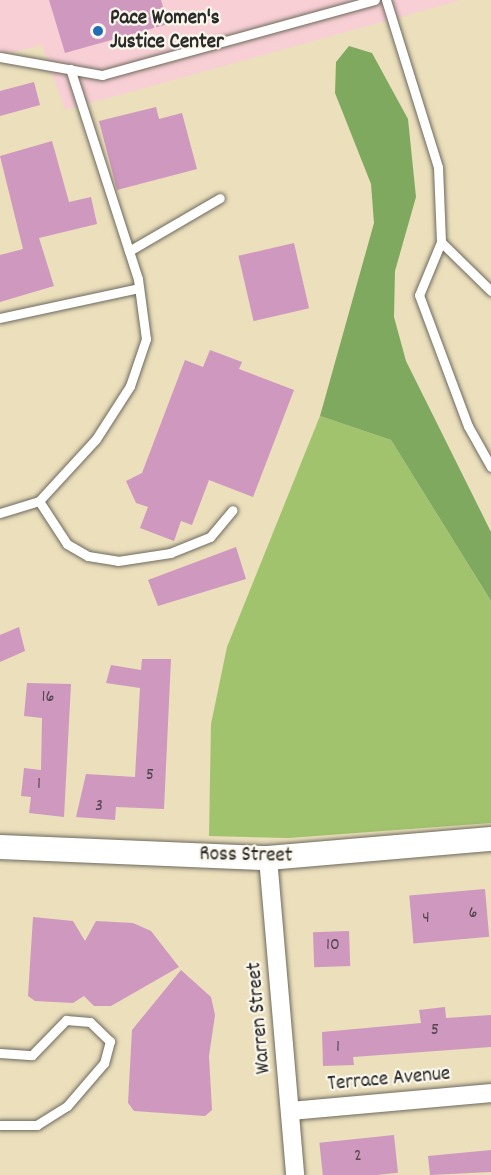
<!DOCTYPE html>
<html>
<head>
<meta charset="utf-8">
<style>
	body { margin:0 }
	#map { position:relative; width:491px; height:1175px; overflow:hidden; background:#ebdfbc; font-family:Dekko,sans-serif }
	div>[style] { position:absolute }
	[style*='--x'] { left:calc(var(--x)*1px); top:calc(var(--y)*1px); width:calc(var(--w)*1px); rotate:calc(var(--a)*1deg) }
	.built>* { inset:0; background:#f7cfd5 }
	.green>* { inset:0; background:#a1c36d }
	.forest>* { inset:0; background:#80a960 }
	.building>* { inset:0; background:#cf98bf; transform-origin:0 0 }
	.roads { filter:drop-shadow(0 0 2px #6e6a5e) drop-shadow(0 0 2px #6e6a5e) }
	.service>* { height:9px; margin:-4.5px; padding:0 4.5px; transform-origin:4.5px; border-radius:4.5px; background:#fff }
	.minor>* { height:18px; margin:-9px; padding:0 9px; transform-origin:9px; border-radius:9px; background:#fff }
	.tertiary>* { height:24px; margin:-12px; padding:0 12px; transform-origin:12px; border-radius:12px; background:#fff }
	.dots>* { width:16px; height:16px; translate:-50% -50%; box-sizing:border-box; border:3px solid #fbf7ec; border-radius:50% }
	span { translate:-50% -50%; white-space:nowrap; text-align:center; line-height:1.15; -webkit-text-stroke:4.5px #fbf7ec; paint-order:stroke }
	.number-label { font-size:18px; color:#544650 }
	.number-label span { -webkit-text-stroke-width:0 }
	.poi-label { font-size:21px; color:#2b2b2b; font-weight:700 }
	.left { translate:0 -50%; text-align:left }
	.street-label { font-size:21px; color:#2b2b2b }
</style>
</head>
<body>
<div id="map">
	<div class="built">
		<div style="clip-path:polygon(0 0,461px 0,65px 110px,42px 45px,0 55px)"></div>
	</div>
	<div class="green">
		<div style="clip-path:polygon(320px 416px,391px 440px,491px 601px,491px 823px,289px 838px,209px 836px,211px 724px,227px 647px)"></div>
	</div>
	<div class="forest">
		<div style="clip-path:polygon(349px 46px,372px 53px,408px 119px,416px 197px,395px 271px,394px 317px,406px 361px,491px 532px,491px 601px,391px 440px,320px 416px,374px 223px,371px 184px,335px 93px,336px 62px)"></div>
	</div>
	<div class="building">
		<div style="clip-path:polygon(49px 0,161px 0,168px 24px,65px 53px)"></div>
		<div style="clip-path:polygon(34px 82px,40px 105px,0 116px,0 91px)"></div>
		<div style="clip-path:polygon(156px 107px,159px 119px,182px 113px,197px 169px,117px 190px,99px 121px)"></div>
		<div style="clip-path:polygon(52px 141px,69px 202px,91px 197px,97px 224px,39px 238px,54px 286px,0 302px,0 255px,23px 249px,0 156px)"></div>
		<div style="left:294px;top:243px;width:67px;height:57px;rotate:77deg"></div>
		<div style="clip-path:polygon(210px 350px,242px 362px,239px 369px,294px 390px,253px 497px,209px 480px,192px 525px,181px 521px,174px 541px,140px 528px,148px 507px,136px 503px,126px 481px,142px 473px,185px 360px,203px 367px)"></div>
		<div style="clip-path:polygon(236px 547px,246px 579px,158px 606px,148px 580px)"></div>
		<div style="clip-path:polygon(19px 627px,25px 651px,0 662px,0 635px)"></div>
		<div style="clip-path:polygon(142px 659px,171px 659px,164px 809px,116px 807px,115px 820px,76px 817px,86px 774px,135px 777px,140px 688px,106px 683px,111px 665px,141px 670px)"></div>
		<div style="clip-path:polygon(27px 683px,71px 684px,64px 817px,29px 813px,31px 797px,21px 796px,24px 768px,41px 770px,42px 718px,24px 716px)"></div>
		<div style="left:485px;top:889px;width:48px;height:76px;rotate:85deg"></div>
		<div style="clip-path:polygon(33px 917px,73px 921px,85px 941px,96px 921px,133px 923px,151px 931px,179px 967px,111px 1006px,94px 1006px,84px 996px,73px 1003px,35px 1001px,28px 996px)"></div>
		<div style="left:349px;top:931px;width:35px;height:36px;rotate:88deg"></div>
		<div style="clip-path:polygon(181px 970px,211px 997px,215px 1015px,209px 1056px,212px 1110px,205px 1116px,134px 1111px,128px 1103px,132px 1030px)"></div>
		<div style="clip-path:polygon(445px 1007px,446px 1018px,491px 1015px,491px 1047px,353px 1057px,354px 1065px,323px 1066px,322px 1032px,421px 1023px,419px 1010px)"></div>
		<div style="left:394px;top:1135px;width:38px;height:75px;rotate:84deg"></div>
		<div style="clip-path:polygon(491px 1150px,491px 1172px,430px 1175px,428px 1156px)"></div>
	</div>
	<div class="roads">
		<div class="service">
			<div style="--x:386;--y:0;--w:175;--a:72.7"></div>
			<div style="--x:438;--y:167;--w:75;--a:87.7"></div>
			<div style="--x:441;--y:242;--w:57;--a:112.5"></div>
			<div style="--x:419;--y:295;--w:140;--a:69.5"></div>
			<div style="--x:468;--y:426;--w:47;--a:60.7"></div>
			<div style="--x:0;--y:57;--w:104;--a:10"></div>
			<div style="--x:102;--y:75;--w:283;--a:-15.4"></div>
			<div style="--x:441;--y:242;--w:70;--a:44.4"></div>
			<div style="--x:129;--y:251;--w:105;--a:-30.2"></div>
			<div style="--x:0;--y:318;--w:142;--a:-12.2"></div>
			<div style="--x:39;--y:501;--w:51;--a:56.9"></div>
			<div style="--x:67;--y:544;--w:24;--a:30"></div>
			<div style="--x:88;--y:556;--w:30;--a:9"></div>
			<div style="--x:118;--y:561;--w:53;--a:-8.7"></div>
			<div style="--x:170;--y:553;--w:43;--a:-21.8"></div>
			<div style="--x:210;--y:537;--w:35;--a:-50"></div>
			<div style="--x:0;--y:513;--w:41;--a:-17.1"></div>
			<div style="--x:39;--y:501;--w:84;--a:-47.4"></div>
			<div style="--x:96;--y:439;--w:63;--a:-57.3"></div>
			<div style="--x:130;--y:386;--w:50;--a:-71.2"></div>
			<div style="--x:146;--y:339;--w:61;--a:-97.6"></div>
			<div style="--x:138;--y:279;--w:221;--a:-107.9"></div>
			<div style="--x:0;--y:1053;--w:32;--a:4"></div>
			<div style="--x:32;--y:1055;--w:49;--a:-45.8"></div>
			<div style="--x:66;--y:1020;--w:24;--a:5"></div>
			<div style="--x:90;--y:1022;--w:28;--a:44"></div>
			<div style="--x:110;--y:1041;--w:23;--a:105"></div>
			<div style="--x:104;--y:1063;--w:57;--a:130.7"></div>
			<div style="--x:67;--y:1106;--w:36;--a:148"></div>
			<div style="--x:37;--y:1125;--w:37;--a:180"></div>
		</div>
		<div class="minor">
			<div style="--x:268;--y:858;--w:318;--a:85.1"></div>
			<div style="--x:291;--y:1111;--w:201;--a:-5.1"></div>
		</div>
		<div class="tertiary">
			<div style="--x:0;--y:847;--w:268;--a:2.4"></div>
			<div style="--x:268;--y:858;--w:224;--a:-4.9"></div>
		</div>
	</div>
	<div class="dots">
		<div style="left:98px;top:31px;background:#1f6fb2"></div>
	</div>
	<div class="number-label">
		<span style="left:48px;top:698px">16</span>
		<span style="left:150px;top:776px">5</span>
		<span style="left:39px;top:785px">1</span>
		<span style="left:99px;top:807px">3</span>
		<span style="left:473px;top:914px">6</span>
		<span style="left:426px;top:919px">4</span>
		<span style="left:333px;top:946px">10</span>
		<span style="left:435px;top:1031px">5</span>
		<span style="left:338px;top:1048px">1</span>
		<span style="left:358px;top:1157px">2</span>
	</div>
	<div class="poi-label">
		<span class="left" style="left:110px;top:31px">Pace Women's<br>Justice Center</span>
	</div>
	<div class="street-label">
		<span style="left:246px;top:856px;rotate:1deg">Ross Street</span>
		<span style="left:260px;top:1018px;rotate:-95deg">Warren Street</span>
		<span style="left:389px;top:1080px;rotate:-5deg">Terrace Avenue</span>
	</div>
</div>
</body>
</html>
